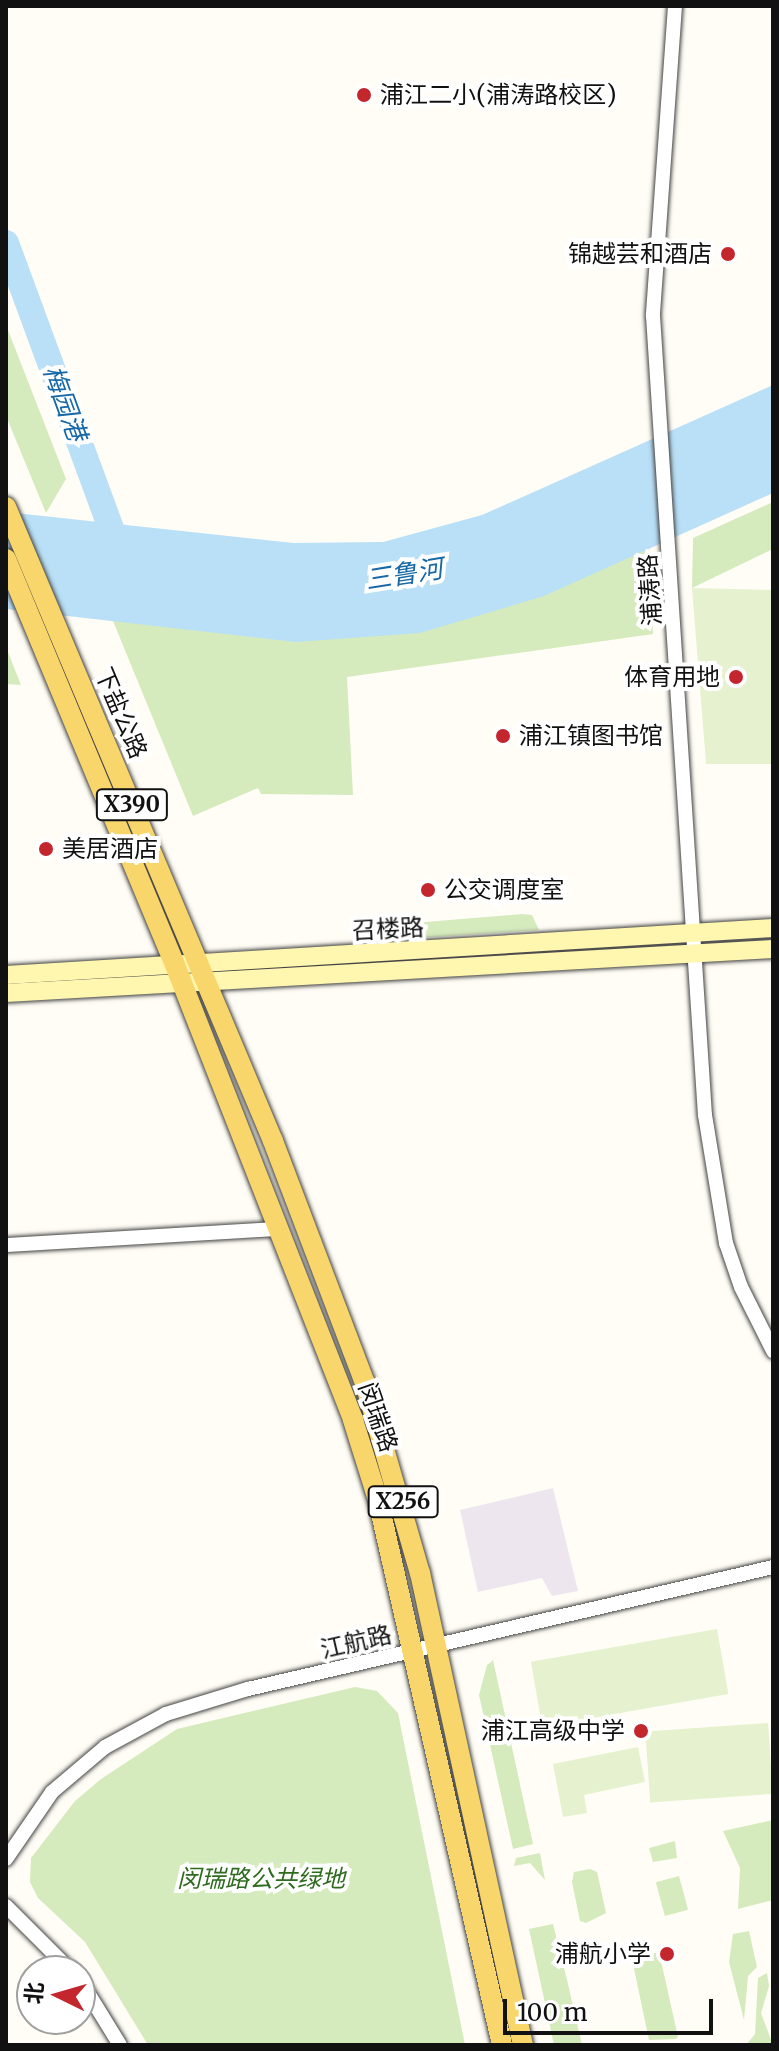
<!DOCTYPE html>
<html>
<head>
<meta charset="utf-8">
<style>
	body { margin:0 }
	#map { position:relative; width:779px; height:2051px; overflow:hidden; background:#fffdf5; font-family:Merriweather,"Noto Sans SC",serif }
	div>[style] { position:absolute }
	[style*='--x'] { left:calc(var(--x)*1px); top:calc(var(--y)*1px); width:calc(var(--w)*1px); rotate:calc(var(--a)*1deg) }
	.industrial>* { inset:0; background:#eee6ef }
	.green>* { inset:0; background:#d5ebbd; transform-origin:0 0 }
	.pitch>* { inset:0; background:#e6f2cf; transform-origin:0 0 }
	.water>* { inset:0; background:#b9e0f7 }
	.river>* { height:26px; margin:-13px; padding:0 13px; transform-origin:13px; border-radius:13px; background:#b9e0f7 }
	.roads { filter:drop-shadow(0 0 2px #444) drop-shadow(0 0 2px #444) }
	.street>* { height:14px; margin:-7px; padding:0 7px; transform-origin:7px; border-radius:7px; background:#fff }
	.secondary>* { height:18px; margin:-9px; padding:0 9px; transform-origin:9px; border-radius:9px; background:#fff6b0 }
	.primary>* { height:20px; margin:-10px; padding:0 10px; transform-origin:10px; border-radius:10px; background:#f9d66b }
	.dots>* { width:22px; height:22px; translate:-50% -50%; box-sizing:border-box; border:4px solid #fff; border-radius:50% }
	span { translate:-50% -50%; white-space:nowrap; text-align:center; line-height:1.15; -webkit-text-stroke:8px #fff; paint-order:stroke }
	.shield-label span { padding:2px 6px; background:#fff; border:2px solid; border-radius:6px; -webkit-text-stroke-width:0 }
	.shield-label { font-size:22px; color:#111; font-weight:700 }
	.poi-label { font-size:24px; color:#111 }
	.left { translate:0 -50%; text-align:left }
	.right { translate:-100% -50%; text-align:right }
	.street-label { font-size:24px; color:#111 }
	.park-label { font-size:24px; color:#2f6b1f; font-style:italic }
	.water-label { font-size:26px; color:#1768a6; font-style:italic }
	.frame { position:absolute; inset:0; border:8px solid #111; pointer-events:none }
	.north { position:absolute; left:16px; top:1955px; width:80px; height:80px; box-sizing:border-box; background:#fff; border:2px solid #a0a0a0; border-radius:50%; rotate:275deg; font-size:22px; font-weight:700; line-height:32px; text-align:center; color:#111 }
	.north::after { content:''; display:block; margin:auto; width:28px; height:36px; background:#c4262e; clip-path:polygon(50% 0,100% 100%,50% 72%,0 100%) }
	.scale { position:absolute; left:503px; top:1999px; width:210px; height:36px; box-sizing:border-box; border:4px solid #111; border-top:0; padding-left:10px; font-size:24px; line-height:28px; white-space:nowrap; color:#111; -webkit-text-stroke:6px #fff; paint-order:stroke }
</style>
</head>
<body>
<div id="map">
	<div class="industrial">
		<div style="clip-path:polygon(553px 1488px,578px 1591px,552px 1596px,542px 1578px,478px 1592px,460px 1510px)"></div>
	</div>
	<div class="green">
		<div style="clip-path:polygon(6px 325px,66px 479px,46px 513px,6px 416px)"></div>
		<div style="clip-path:polygon(647px 492px,653px 634px,347px 677px,353px 795px,261px 794px,258px 788px,193px 816px,113px 621px)"></div>
		<div style="clip-path:polygon(773px 502px,773px 549px,692px 588px,693px 538px)"></div>
		<div style="clip-path:polygon(6px 647px,21px 685px,6px 684px)"></div>
		<div style="clip-path:polygon(522px 914px,532px 915px,539px 930px,403px 939px,414px 923px)"></div>
		<div style="clip-path:polygon(500px 1655px,493px 1660px,533px 1844px,513px 1849px,479px 1695px,487px 1665px)"></div>
		<div style="clip-path:polygon(355px 1687px,377px 1691px,398px 1713px,465px 2045px,148px 2045px,85px 1942px,38px 1898px,30px 1882px,31px 1858px,75px 1801px,101px 1779px,177px 1729px)"></div>
		<div style="clip-path:polygon(773px 1820px,773px 1900px,738px 1909px,740px 1868px,723px 1831px)"></div>
		<div style="clip-path:polygon(675px 1841px,677px 1858px,653px 1862px,649px 1848px)"></div>
		<div style="clip-path:polygon(540px 1853px,545px 1880px,530px 1863px,514px 1866px,516px 1858px)"></div>
		<div style="clip-path:polygon(590px 1869px,597px 1872px,606px 1913px,586px 1923px,580px 1921px,572px 1882px,574px 1872px)"></div>
		<div style="left:679px;top:1876px;width:35px;height:24px;rotate:75deg"></div>
		<div style="clip-path:polygon(553px 1924px,568px 1984px,582px 2045px,554px 2045px,529px 1929px)"></div>
		<div style="clip-path:polygon(749px 1931px,757px 1967px,748px 1976px,744px 2020px,729px 1962px,733px 1934px)"></div>
		<div style="clip-path:polygon(659px 1952px,678px 2037px,676px 2039px,649px 2040px,632px 1959px)"></div>
		<div style="clip-path:polygon(767px 1973px,769px 1986px,761px 2013px,773px 2045px,746px 2045px,755px 2034px,758px 1978px)"></div>
	</div>
	<div class="pitch">
		<div style="clip-path:polygon(692px 588px,773px 590px,773px 764px,706px 764px)"></div>
		<div style="left:717px;top:1629px;width:66px;height:189px;rotate:80deg"></div>
		<div style="left:768px;top:1723px;width:71px;height:123px;rotate:86deg"></div>
		<div style="clip-path:polygon(638px 1747px,645px 1782px,584px 1795px,587px 1813px,563px 1817px,553px 1764px)"></div>
	</div>
	<div class="water">
		<div style="clip-path:polygon(773px 385px,773px 493px,544px 596px,420px 633px,296px 642px,6px 609px,6px 512px,293px 543px,383px 542px,482px 515px)"></div>
	</div>
	<div class="river">
		<div style="--x:6;--y:243;--w:333;--a:69.8"></div>
	</div>
	<div class="roads">
		<div class="street">
			<div style="--x:675;--y:6;--w:311;--a:94.1"></div>
			<div style="--x:653;--y:316;--w:801;--a:86.28"></div>
			<div style="--x:705;--y:1115;--w:130;--a:80.7"></div>
			<div style="--x:726;--y:1243;--w:46;--a:71.2"></div>
			<div style="--x:741;--y:1287;--w:72;--a:63.4"></div>
			<div style="--x:6;--y:1245;--w:272;--a:-3.4"></div>
			<div style="--x:6;--y:1859;--w:81;--a:-55.5"></div>
			<div style="--x:52;--y:1792;--w:70;--a:-40.3"></div>
			<div style="--x:105;--y:1747;--w:69;--a:-28.4"></div>
			<div style="--x:166;--y:1714;--w:86;--a:-17"></div>
			<div style="--x:248;--y:1689;--w:539;--a:-13.08"></div>
			<div style="--x:6;--y:1906;--w:92;--a:45"></div>
			<div style="--x:80;--y:1980;--w:76;--a:58.4"></div>
		</div>
		<div class="secondary">
			<div style="--x:6;--y:975;--w:768;--a:-3.51"></div>
			<div style="--x:6;--y:993;--w:768;--a:-3.28"></div>
		</div>
		<div class="primary">
			<div style="--x:6;--y:507;--w:688;--a:67.16"></div>
			<div style="--x:273;--y:1141;--w:259;--a:69.2"></div>
			<div style="--x:365;--y:1383;--w:198;--a:73.9"></div>
			<div style="--x:420;--y:1573;--w:483;--a:77.7"></div>
			<div style="--x:6;--y:559;--w:440;--a:67.4"></div>
			<div style="--x:175;--y:965;--w:489;--a:68.6"></div>
			<div style="--x:353;--y:1420;--w:84;--a:72.6"></div>
			<div style="--x:378;--y:1500;--w:559;--a:77.18"></div>
		</div>
	</div>
	<div class="dots">
		<div style="left:364px;top:95px;background:#c4262e"></div>
		<div style="left:728px;top:254px;background:#c4262e"></div>
		<div style="left:736px;top:677px;background:#c4262e"></div>
		<div style="left:503px;top:736px;background:#c4262e"></div>
		<div style="left:46px;top:849px;background:#c4262e"></div>
		<div style="left:428px;top:890px;background:#c4262e"></div>
		<div style="left:641px;top:1731px;background:#c4262e"></div>
		<div style="left:667px;top:1954px;background:#c4262e"></div>
	</div>
	<div class="shield-label">
		<span style="left:132px;top:805px">X390</span>
		<span style="left:403px;top:1502px">X256</span>
	</div>
	<div class="poi-label">
		<span class="left" style="left:380px;top:95px">浦江二小(浦涛路校区)</span>
		<span class="right" style="left:712px;top:254px">锦越芸和酒店</span>
		<span class="right" style="left:720px;top:677px">体育用地</span>
		<span class="left" style="left:519px;top:736px">浦江镇图书馆</span>
		<span class="left" style="left:62px;top:849px">美居酒店</span>
		<span class="left" style="left:444px;top:890px">公交调度室</span>
		<span class="right" style="left:625px;top:1731px">浦江高级中学</span>
		<span class="right" style="left:651px;top:1954px">浦航小学</span>
	</div>
	<div class="street-label">
		<span style="left:650px;top:590px;rotate:-94deg">浦涛路</span>
		<span style="left:121px;top:713px;rotate:67deg">下盐公路</span>
		<span style="left:388px;top:929px;rotate:-3deg">召楼路</span>
		<span style="left:378px;top:1417px;rotate:71deg">闵瑞路</span>
		<span style="left:356px;top:1642px;rotate:-13deg">江航路</span>
	</div>
	<div class="park-label">
		<span style="left:261px;top:1879px">闵瑞路公共绿地</span>
	</div>
	<div class="water-label">
		<span style="left:65px;top:403px;rotate:70deg">梅园港</span>
		<span style="left:404px;top:574px;rotate:-9deg">三鲁河</span>
	</div>
	<div class="frame"></div>
	<div class="north">北</div>
	<div class="scale">100 m</div>
</div>
</body>
</html>
